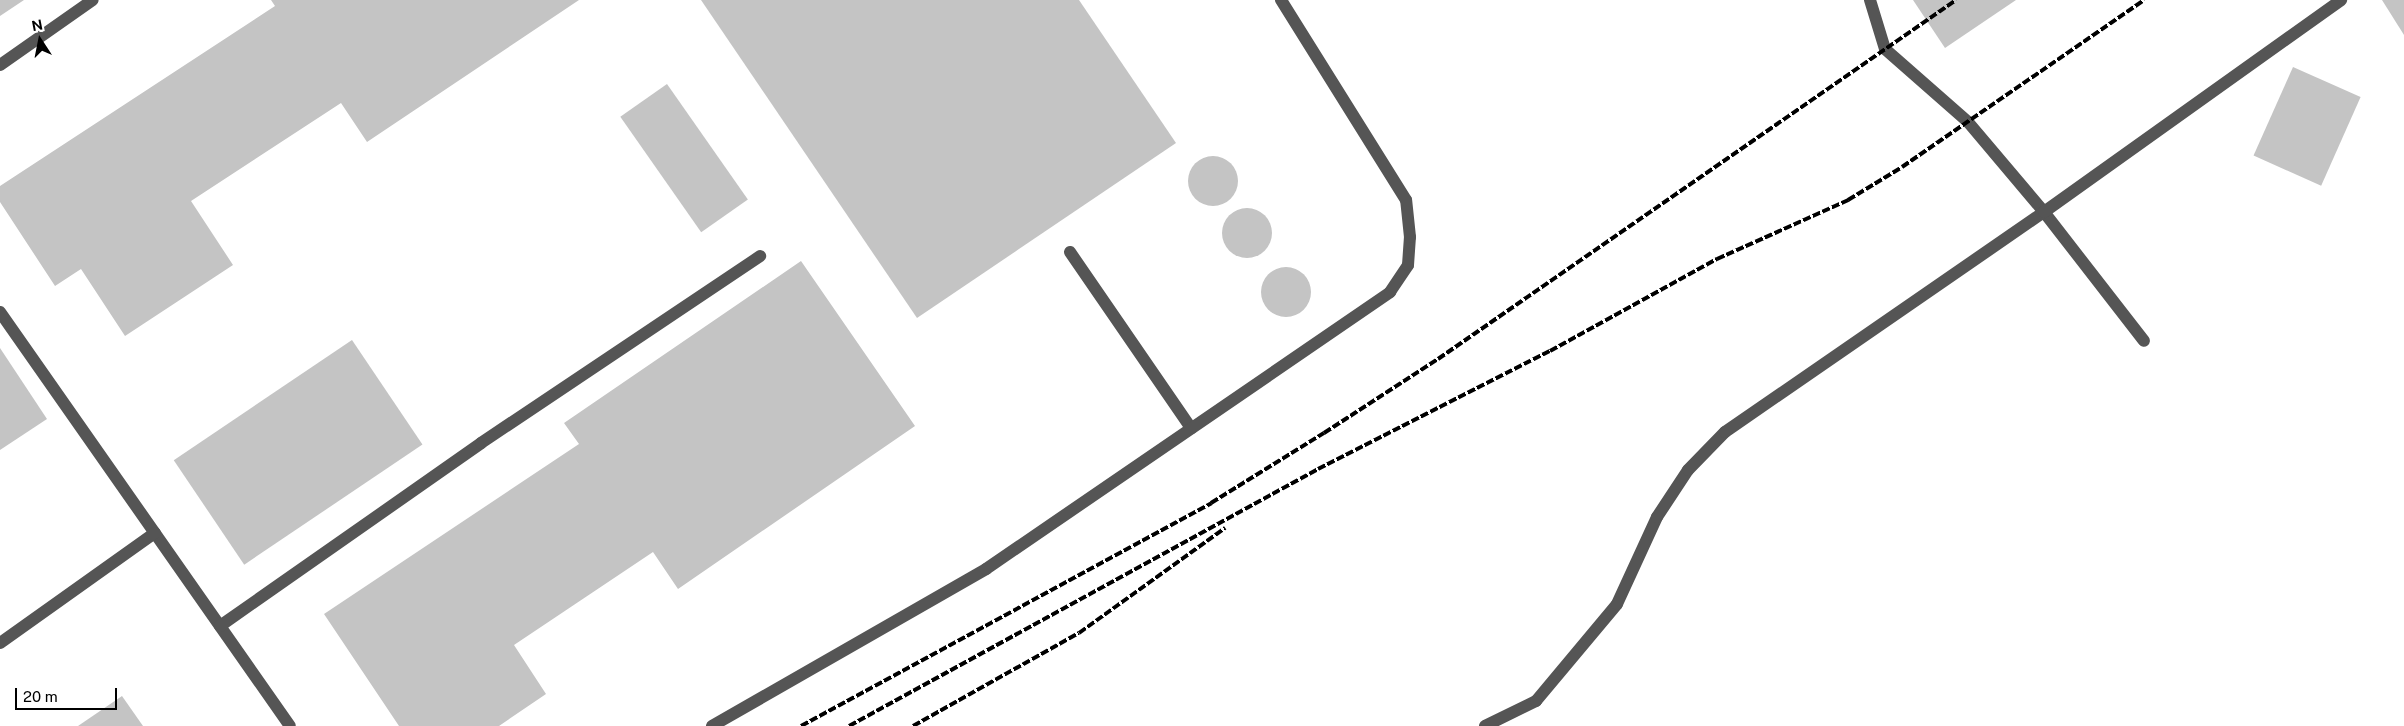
<!DOCTYPE html>
<html>
<head>
<meta charset="utf-8">
<style>
	body { margin:0 }
	#map { position:relative; width:2404px; height:726px; overflow:hidden; background:#fff; font-family:"Public Sans",sans-serif }
	div>[style] { position:absolute }
	[style*='--x'] { left:calc(var(--x)*1px); top:calc(var(--y)*1px); width:calc(var(--w)*1px); rotate:calc(var(--a)*1deg) }
	.building>* { inset:0; background:#c4c4c4; transform-origin:0 0 }
	.round { border-radius:50% }
	.minor>* { height:12px; margin:-6px; padding:0 6px; transform-origin:6px; border-radius:6px; background:#555 }
	.rail>* { height:4px; margin-top:-2px; transform-origin:0; background:repeating-linear-gradient(90deg,#000 0 8px,transparent 0 10.5px) }
	span { translate:-50% -50%; white-space:nowrap; text-align:center; line-height:1.15; -webkit-text-stroke:4px #fff; paint-order:stroke }
	.north { position:absolute; left:15px; top:15px; width:50px; height:50px; -webkit-text-stroke:4px #fff; paint-order:stroke; rotate:349deg; font-size:14px; font-weight:700; line-height:20px; text-align:center; color:#000 }
	.north::after { content:''; display:block; margin:auto; width:18px; height:22px; background:#000; clip-path:polygon(50% 0,100% 100%,50% 72%,0 100%) }
	.scale { position:absolute; left:15px; top:688px; width:102px; height:22px; box-sizing:border-box; border:2px solid #000; border-top:0; padding-left:6px; font-size:15px; line-height:18px; white-space:nowrap; color:#000; -webkit-text-stroke:4px #fff; paint-order:stroke }
</style>
</head>
<body>
<div id="map">
	<div class="building">
		<div style="clip-path:polygon(0 0,24px 0,0 16px)"></div>
		<div style="clip-path:polygon(271px 0,579px 0,367px 142px,341px 103px,191px 201px,233px 265px,125px 336px,81px 269px,55px 286px,0 202px,0 186px,275px 6px)"></div>
		<div style="clip-path:polygon(701px 0,1079px 0,1176px 143px,917px 318px)"></div>
		<div style="clip-path:polygon(1913px 0,2016px 0,1945px 48px)"></div>
		<div style="clip-path:polygon(2382px 0,2404px 0,2404px 35px)"></div>
		<div style="left:2293px;top:67px;width:74px;height:97px;rotate:24deg"></div>
		<div style="left:667px;top:84px;width:141px;height:57px;rotate:55deg"></div>
		<div class="round" style="left:1188px;top:156px;width:50px;height:50px"></div>
		<div class="round" style="left:1222px;top:208px;width:50px;height:50px"></div>
		<div style="clip-path:polygon(801px 261px,915px 426px,678px 589px,653px 552px,514px 645px,546px 694px,499px 726px,399px 726px,324px 614px,579px 444px,564px 423px)"></div>
		<div class="round" style="left:1261px;top:267px;width:50px;height:50px"></div>
		<div style="left:352px;top:340px;width:126px;height:215px;rotate:56deg"></div>
		<div style="clip-path:polygon(0 348px,47px 419px,0 450px)"></div>
		<div style="clip-path:polygon(122px 696px,143px 726px,78px 726px)"></div>
	</div>
	<div class="minor">
		<div style="--x:1870;--y:0;--w:51;--a:73"></div>
		<div style="--x:1885;--y:49;--w:111;--a:41.3"></div>
		<div style="--x:1968;--y:122;--w:118;--a:49.8"></div>
		<div style="--x:2044;--y:212;--w:163;--a:52.2"></div>
		<div style="--x:0;--y:65;--w:113;--a:-35"></div>
		<div style="--x:1070;--y:252;--w:214;--a:55.5"></div>
		<div style="--x:0;--y:312;--w:505;--a:54.99"></div>
		<div style="--x:220;--y:626;--w:319;--a:-35"></div>
		<div style="--x:481;--y:443;--w:336;--a:-33.8"></div>
		<div style="--x:0;--y:643;--w:190;--a:-35.4"></div>
		<div style="--x:712;--y:726;--w:316;--a:-29.8"></div>
		<div style="--x:986;--y:569;--w:490;--a:-34.4"></div>
		<div style="--x:1390;--y:292;--w:32;--a:-56"></div>
		<div style="--x:1408;--y:265;--w:28;--a:-86"></div>
		<div style="--x:1410;--y:237;--w:37;--a:-96"></div>
		<div style="--x:1406;--y:200;--w:236;--a:-122"></div>
		<div style="--x:1485;--y:726;--w:57;--a:-26.1"></div>
		<div style="--x:1536;--y:701;--w:126;--a:-50.1"></div>
		<div style="--x:1617;--y:604;--w:96;--a:-65.3"></div>
		<div style="--x:1657;--y:517;--w:56;--a:-56.6"></div>
		<div style="--x:1688;--y:470;--w:53;--a:-45.8"></div>
		<div style="--x:1725;--y:432;--w:388;--a:-34.6"></div>
		<div style="--x:2044;--y:212;--w:365;--a:-35.5"></div>
	</div>
	<div class="rail">
		<div style="--x:801;--y:726;--w:467;--a:-28.5"></div>
		<div style="--x:1211;--y:503;--w:133;--a:-31.8"></div>
		<div style="--x:1324;--y:433;--w:136;--a:-33"></div>
		<div style="--x:1438;--y:359;--w:630;--a:-34.72"></div>
		<div style="--x:849;--y:726;--w:535;--a:-28.72"></div>
		<div style="--x:1318;--y:469;--w:260;--a:-27"></div>
		<div style="--x:1550;--y:351;--w:191;--a:-28.9"></div>
		<div style="--x:1717;--y:259;--w:144;--a:-24.2"></div>
		<div style="--x:1848;--y:200;--w:63;--a:-31.4"></div>
		<div style="--x:1902;--y:167;--w:294;--a:-34.6"></div>
		<div style="--x:913;--y:726;--w:190;--a:-29.3"></div>
		<div style="--x:1079;--y:633;--w:180;--a:-35.7"></div>
	</div>
	<div class="north">N</div>
	<div class="scale">20 m</div>
</div>
</body>
</html>
